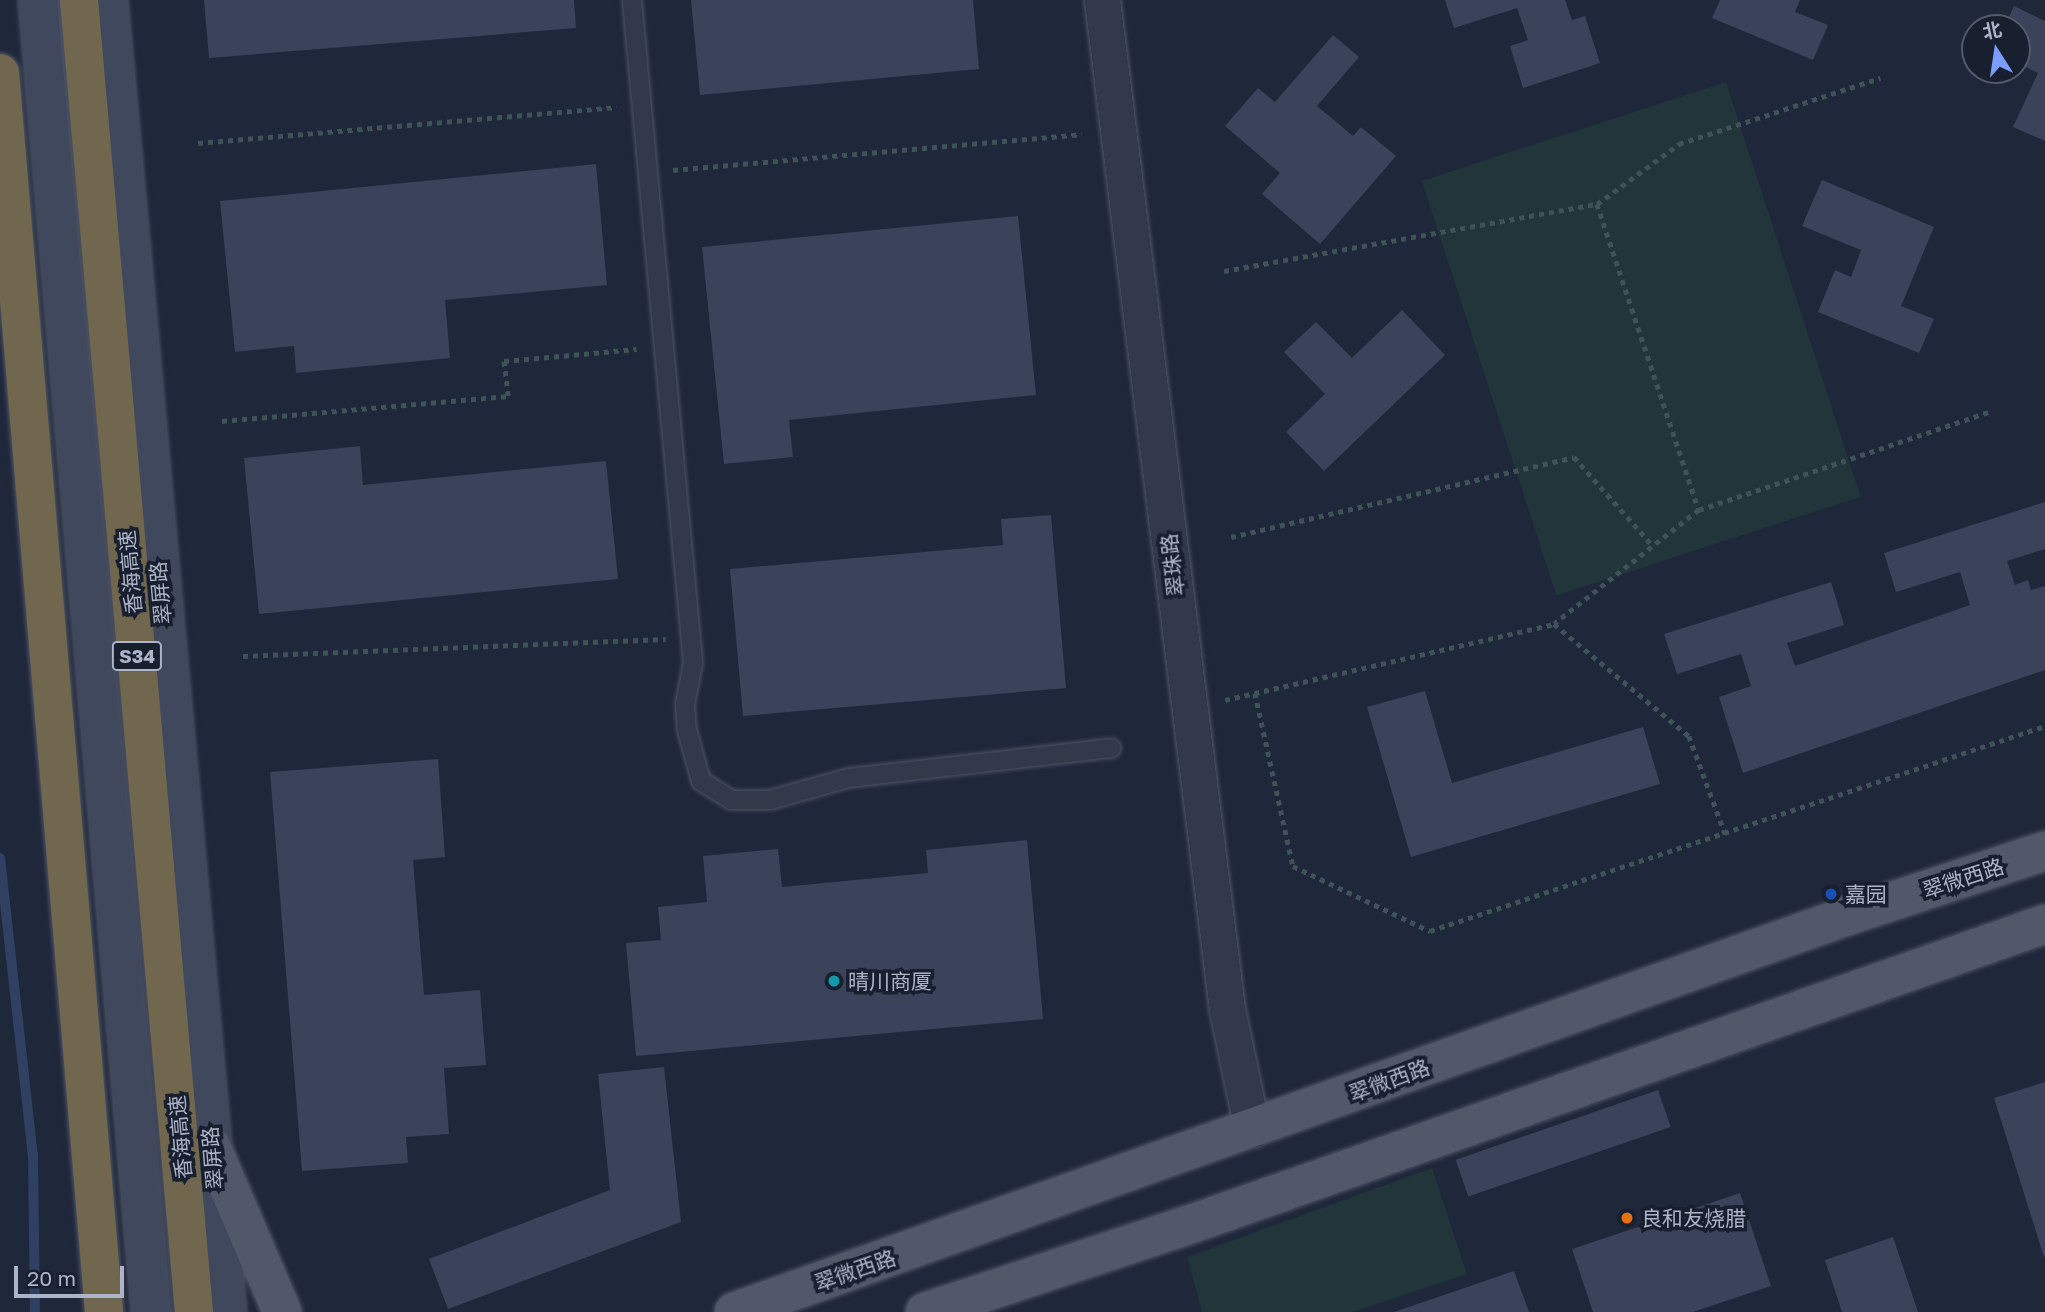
<!DOCTYPE html>
<html>
<head>
<meta charset="utf-8">
<style>
	body { margin:0 }
	#map { position:relative; width:2045px; height:1312px; overflow:hidden; background:#1f273a; font-family:"Golos Text","Noto Sans SC",sans-serif }
	div>[style] { position:absolute }
	[style*='--x'] { left:calc(var(--x)*1px); top:calc(var(--y)*1px); width:calc(var(--w)*1px); rotate:calc(var(--a)*1deg) }
	.green>* { inset:0; background:#21353b; transform-origin:0 0 }
	.stream>* { height:10px; margin:-5px; padding:0 5px; transform-origin:5px; border-radius:5px; background:#304062 }
	.building>* { inset:0; background:#3a435a; transform-origin:0 0 }
	.path>* { height:4.5px; margin-top:-2.25px; transform-origin:0; background:repeating-linear-gradient(90deg,#3e5258 0 5px,transparent 0 10px) }
	.roads { filter:drop-shadow(0 0 2px #4d5465) drop-shadow(0 0 2px #4d5465) }
	.lane>* { height:18px; margin:-9px; padding:0 9px; transform-origin:9px; border-radius:9px; background:#32394a }
	.street>* { height:35px; margin:-17.5px; padding:0 17.5px; transform-origin:17.5px; border-radius:17.5px; background:#32394a }
	.secondary>* { height:38px; margin:-19px; padding:0 19px; transform-origin:19px; border-radius:19px; background:#40485d }
	.primary>* { height:38px; margin:-19px; padding:0 19px; transform-origin:19px; border-radius:19px; background:#50586a }
	.highway>* { height:38px; margin:-19px; padding:0 19px; transform-origin:19px; border-radius:19px; background:#71674e }
	.dots>* { width:19px; height:19px; translate:-50% -50%; box-sizing:border-box; border:4px solid #181f2e; border-radius:50% }
	span { translate:-50% -50%; white-space:nowrap; text-align:center; line-height:1.15; -webkit-text-stroke:7px #181f2e; paint-order:stroke }
	.shield-label span { padding:2px 5px; background:#181f2e; border:2px solid; border-radius:5px; -webkit-text-stroke-width:0 }
	.shield-label { font-size:19px; color:#acb4c7; font-weight:700 }
	.street-label { font-size:21px; color:#acb4c7 }
	.poi-label { font-size:21px; color:#acb4c7 }
	.left { translate:0 -50%; text-align:left }
	.north { position:absolute; left:1961px; top:14px; width:70px; height:70px; box-sizing:border-box; background:#181f2e; border:2px solid #535b6b; border-radius:50%; rotate:348deg; font-size:19px; font-weight:700; line-height:28px; text-align:center; color:#acb4c7 }
	.north::after { content:''; display:block; margin:auto; width:24px; height:32px; background:#799eff; clip-path:polygon(50% 0,100% 100%,50% 72%,0 100%) }
	.scale { position:absolute; left:14px; top:1266px; width:110px; height:32px; box-sizing:border-box; border:4px solid #acb4c7; border-top:0; padding-left:9px; font-size:21px; line-height:24px; white-space:nowrap; color:#acb4c7; -webkit-text-stroke:5px #181f2e; paint-order:stroke }
</style>
</head>
<body>
<div id="map">
	<div class="green">
		<div style="left:1726px;top:82px;width:436px;height:320px;rotate:72deg"></div>
		<div style="clip-path:polygon(1432px 1168px,1467px 1274px,1352px 1312px,1202px 1312px,1187px 1257px)"></div>
	</div>
	<div class="stream">
		<div style="--x:0;--y:858;--w:299;--a:83.7"></div>
		<div style="--x:33;--y:1155;--w:157;--a:89.3"></div>
	</div>
	<div class="building">
		<div style="clip-path:polygon(204px 0,574px 0,576px 28px,209px 58px)"></div>
		<div style="clip-path:polygon(691px 0,973px 0,979px 69px,700px 95px)"></div>
		<div style="clip-path:polygon(1445px 0,1565px 0,1572px 20px,1585px 16px,1600px 63px,1523px 88px,1510px 46px,1528px 40px,1517px 8px,1454px 28px)"></div>
		<div style="clip-path:polygon(1720px 0,1800px 0,1795px 12px,1828px 25px,1813px 60px,1712px 18px)"></div>
		<div style="clip-path:polygon(2014px 6px,2045px 21px,2045px 141px,2013px 127px,2038px 73px,2017px 63px,2017px 28px,2004px 28px)"></div>
		<div style="clip-path:polygon(1333px 35px,1359px 57px,1317px 106px,1353px 136px,1361px 127px,1396px 156px,1320px 244px,1262px 194px,1280px 173px,1225px 126px,1258px 88px,1275px 102px)"></div>
		<div style="clip-path:polygon(596px 164px,607px 285px,445px 300px,450px 358px,296px 373px,294px 346px,235px 352px,220px 201px)"></div>
		<div style="clip-path:polygon(1822px 180px,1934px 227px,1901px 306px,1934px 319px,1919px 353px,1818px 312px,1835px 270px,1851px 277px,1861px 250px,1802px 226px)"></div>
		<div style="clip-path:polygon(1018px 216px,1036px 395px,789px 420px,793px 457px,724px 464px,702px 247px)"></div>
		<div style="clip-path:polygon(1402px 310px,1445px 355px,1324px 471px,1286px 432px,1325px 394px,1284px 352px,1316px 322px,1352px 358px)"></div>
		<div style="clip-path:polygon(360px 446px,363px 485px,606px 461px,618px 579px,259px 614px,244px 458px)"></div>
		<div style="clip-path:polygon(2045px 502px,2045px 549px,2007px 561px,2015px 585px,2028px 580px,2031px 590px,2045px 586px,2045px 670px,1743px 773px,1719px 697px,1751px 686px,1741px 654px,1677px 674px,1664px 634px,1831px 582px,1844px 625px,1787px 643px,1795px 666px,1970px 605px,1960px 572px,1896px 592px,1884px 553px)"></div>
		<div style="clip-path:polygon(1051px 515px,1066px 688px,743px 716px,730px 569px,1003px 545px,1001px 519px)"></div>
		<div style="clip-path:polygon(1425px 691px,1452px 783px,1643px 727px,1660px 784px,1411px 857px,1367px 707px)"></div>
		<div style="clip-path:polygon(438px 759px,445px 857px,413px 860px,424px 995px,480px 990px,486px 1065px,444px 1068px,449px 1134px,406px 1137px,408px 1163px,302px 1171px,270px 772px)"></div>
		<div style="clip-path:polygon(1027px 840px,1043px 1019px,636px 1056px,626px 943px,661px 940px,658px 907px,707px 902px,703px 856px,778px 849px,782px 887px,928px 873px,926px 850px)"></div>
		<div style="clip-path:polygon(664px 1067px,681px 1222px,448px 1309px,429px 1259px,610px 1190px,598px 1074px)"></div>
		<div style="clip-path:polygon(2045px 1082px,2045px 1257px,2044px 1257px,1994px 1098px)"></div>
		<div style="left:1658px;top:1090px;width:39px;height:214px;rotate:71deg"></div>
		<div style="clip-path:polygon(1740px 1193px,1771px 1286px,1693px 1312px,1593px 1312px,1572px 1249px)"></div>
		<div style="clip-path:polygon(1893px 1237px,1918px 1312px,1842px 1312px,1825px 1260px)"></div>
		<div style="clip-path:polygon(1514px 1271px,1529px 1312px,1394px 1312px)"></div>
	</div>
	<div class="path">
		<div style="--x:198;--y:143;--w:420;--a:-4.9"></div>
		<div style="--x:673;--y:170;--w:410;--a:-5"></div>
		<div style="--x:1597;--y:204;--w:102;--a:-36.2"></div>
		<div style="--x:1679;--y:144;--w:212;--a:-18.2"></div>
		<div style="--x:1224;--y:271;--w:379;--a:-10.2"></div>
		<div style="--x:1597;--y:204;--w:323;--a:71.6"></div>
		<div style="--x:1699;--y:510;--w:184;--a:141.8"></div>
		<div style="--x:222;--y:421;--w:287;--a:-5"></div>
		<div style="--x:508;--y:396;--w:35;--a:-97"></div>
		<div style="--x:504;--y:361;--w:133;--a:-5.2"></div>
		<div style="--x:1699;--y:510;--w:309;--a:-18.7"></div>
		<div style="--x:1231;--y:537;--w:352;--a:-13.1"></div>
		<div style="--x:1574;--y:457;--w:119;--a:48.4"></div>
		<div style="--x:243;--y:656;--w:423;--a:-2.3"></div>
		<div style="--x:1255;--y:693;--w:177;--a:77.6"></div>
		<div style="--x:1293;--y:866;--w:152;--a:25.4"></div>
		<div style="--x:1430;--y:931;--w:648;--a:-18.43"></div>
		<div style="--x:1225;--y:700;--w:338;--a:-13"></div>
		<div style="--x:1554;--y:624;--w:175;--a:39.7"></div>
		<div style="--x:1689;--y:736;--w:107;--a:69.7"></div>
	</div>
	<div class="roads">
		<div class="lane">
			<div style="--x:632;--y:0;--w:666;--a:84.74"></div>
			<div style="--x:693;--y:663;--w:42;--a:101"></div>
			<div style="--x:685;--y:704;--w:26;--a:86"></div>
			<div style="--x:687;--y:730;--w:53;--a:74.6"></div>
			<div style="--x:701;--y:781;--w:36;--a:32"></div>
			<div style="--x:731;--y:800;--w:39;--a:0"></div>
			<div style="--x:770;--y:800;--w:82;--a:-15.6"></div>
			<div style="--x:849;--y:778;--w:264;--a:-6.5"></div>
		</div>
		<div class="street">
			<div style="--x:1102;--y:0;--w:1017;--a:82.94"></div>
			<div style="--x:1227;--y:1009;--w:123;--a:78.2"></div>
		</div>
		<div class="secondary">
			<div style="--x:38;--y:0;--w:1317;--a:85.08"></div>
			<div style="--x:108;--y:0;--w:1317;--a:84.82"></div>
		</div>
		<div class="primary">
			<div style="--x:211;--y:1146;--w:181;--a:66.8"></div>
			<div style="--x:734;--y:1312;--w:1181;--a:-19.59"></div>
			<div style="--x:1847;--y:916;--w:208;--a:-18.2"></div>
			<div style="--x:925;--y:1312;--w:283;--a:-18.3"></div>
			<div style="--x:1194;--y:1223;--w:902;--a:-19.36"></div>
		</div>
		<div class="highway">
			<div style="--x:79;--y:0;--w:1317;--a:84.99"></div>
			<div style="--x:0;--y:73;--w:1243;--a:85.2"></div>
		</div>
	</div>
	<div class="dots">
		<div style="left:1831px;top:894px;background:#1a4fb4"></div>
		<div style="left:834px;top:981px;background:#0f9aa8"></div>
		<div style="left:1627px;top:1218px;background:#e8710a"></div>
	</div>
	<div class="shield-label">
		<span style="left:137px;top:656px">S34</span>
	</div>
	<div class="street-label">
		<span style="left:1172px;top:565px;rotate:-97deg">翠珠路</span>
		<span style="left:130px;top:572px;rotate:-95deg">香海高速</span>
		<span style="left:160px;top:593px;rotate:-95deg">翠屏路</span>
		<span style="left:1963px;top:878px;rotate:-18deg">翠微西路</span>
		<span style="left:1389px;top:1080px;rotate:-20deg">翠微西路</span>
		<span style="left:180px;top:1137px;rotate:-95deg">香海高速</span>
		<span style="left:212px;top:1158px;rotate:-95deg">翠屏路</span>
		<span style="left:855px;top:1270px;rotate:-19deg">翠微西路</span>
	</div>
	<div class="poi-label">
		<span class="left" style="left:1845px;top:894px">嘉园</span>
		<span class="left" style="left:848px;top:981px">晴川商厦</span>
		<span class="left" style="left:1641px;top:1218px">良和友烧腊</span>
	</div>
	<div class="north">北</div>
	<div class="scale">20 m</div>
</div>
</body>
</html>
